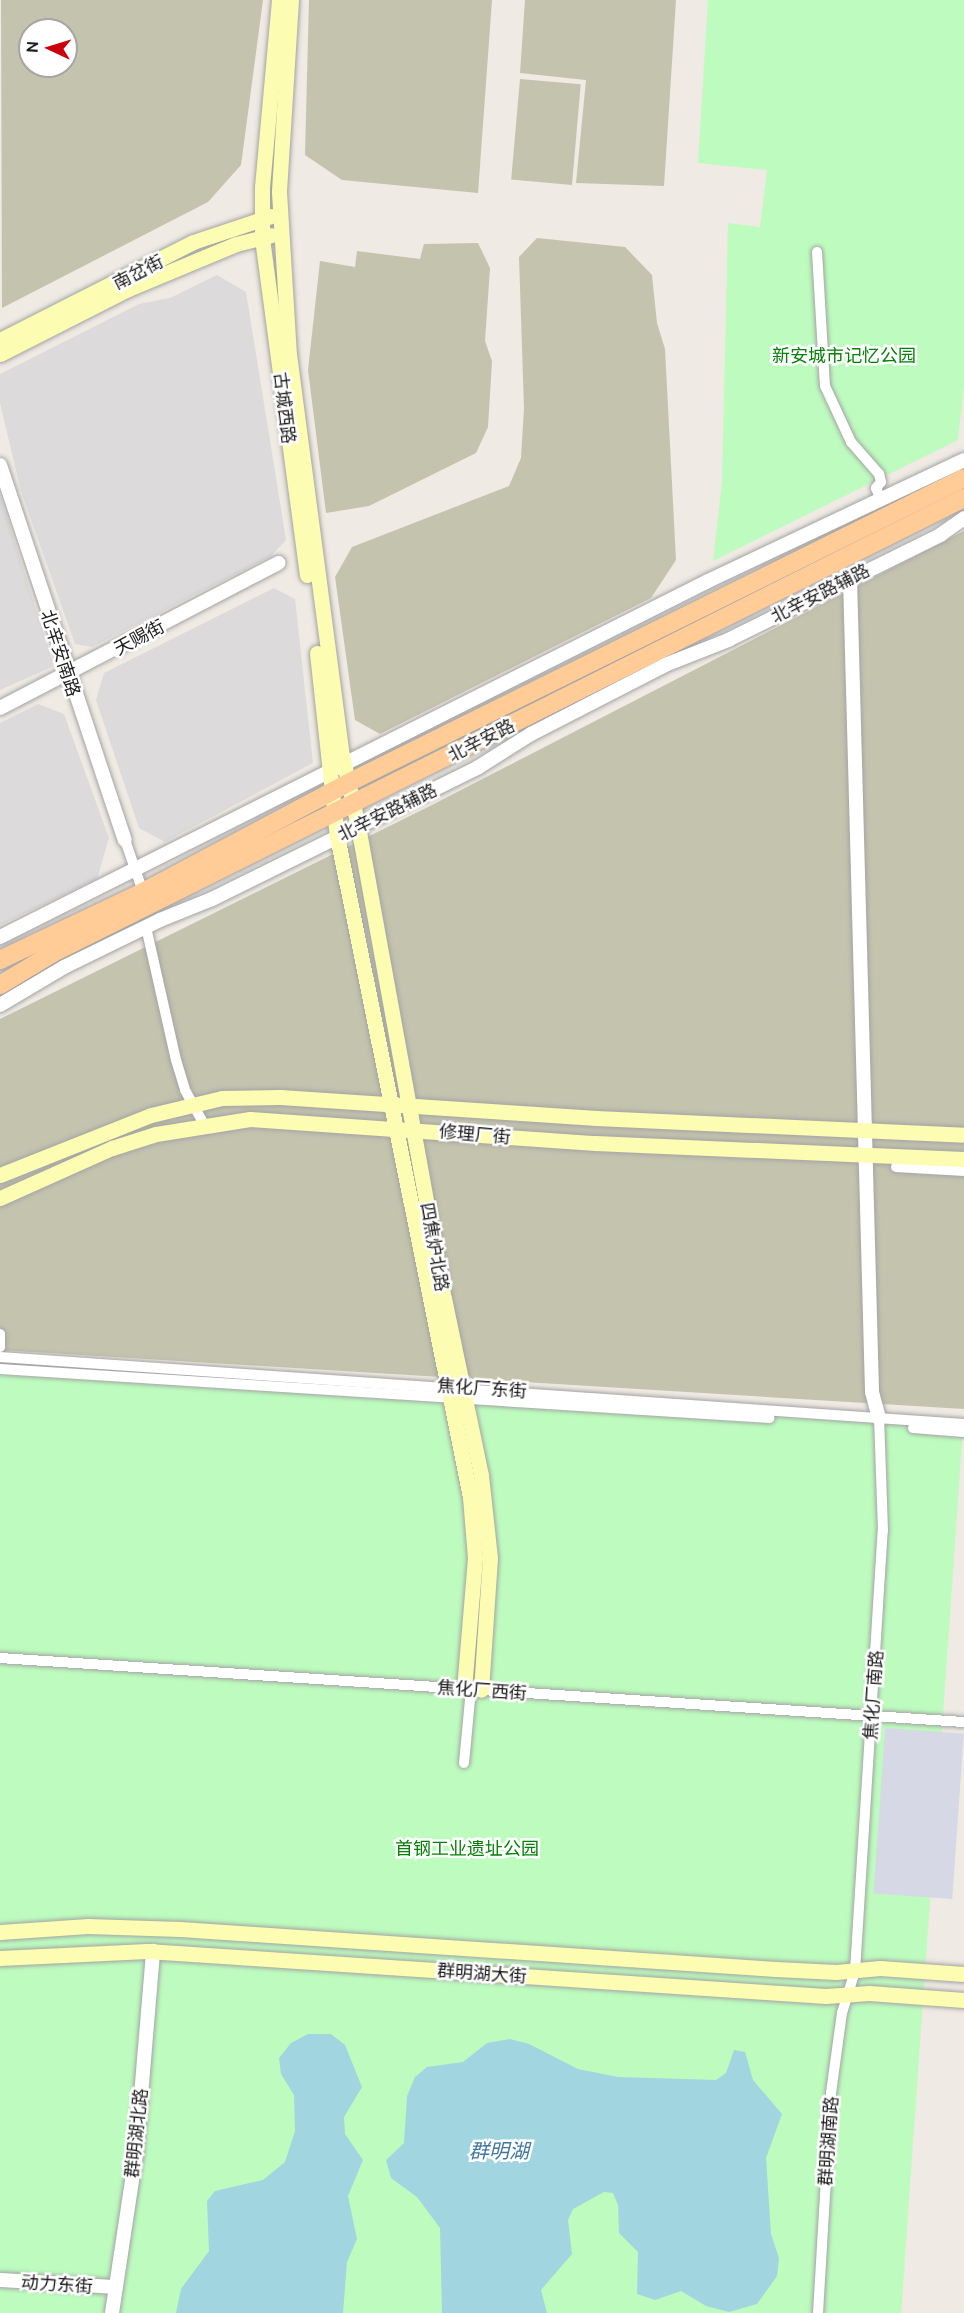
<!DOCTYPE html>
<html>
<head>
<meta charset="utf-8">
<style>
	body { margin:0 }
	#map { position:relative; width:964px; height:2313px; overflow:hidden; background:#efeae3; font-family:Ubuntu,"Noto Sans SC",sans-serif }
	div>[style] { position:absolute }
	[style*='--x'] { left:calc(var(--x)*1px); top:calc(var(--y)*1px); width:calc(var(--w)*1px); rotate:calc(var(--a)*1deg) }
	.residential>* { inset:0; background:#dcdada }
	.construction>* { inset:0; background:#c4c3ae; transform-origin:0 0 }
	.park>* { inset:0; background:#bdfcbe; transform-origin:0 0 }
	.plaza>* { inset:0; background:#d7d8e5; transform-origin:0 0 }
	.water>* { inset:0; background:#a1d5df }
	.roads { filter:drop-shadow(0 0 2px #a4a4a4) drop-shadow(0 0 2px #a4a4a4) }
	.minor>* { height:10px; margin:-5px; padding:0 5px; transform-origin:5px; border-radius:5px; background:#fff }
	.tertiary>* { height:14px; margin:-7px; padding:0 7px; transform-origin:7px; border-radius:7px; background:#fff }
	.secondary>* { height:15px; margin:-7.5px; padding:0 7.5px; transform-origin:7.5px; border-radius:7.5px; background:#fdfcb3 }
	.primary>* { height:18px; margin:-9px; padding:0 9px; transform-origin:9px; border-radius:9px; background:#ffcc98 }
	span { translate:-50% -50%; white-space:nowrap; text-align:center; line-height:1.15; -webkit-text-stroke:5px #fff; paint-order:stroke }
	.street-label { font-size:18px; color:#1d1d1d }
	.park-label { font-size:18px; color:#068108 }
	.water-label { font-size:20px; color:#4077a2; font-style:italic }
	.north { position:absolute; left:18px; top:18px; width:60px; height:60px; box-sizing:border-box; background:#fff; border:2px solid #a5a5a5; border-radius:50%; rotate:274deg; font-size:16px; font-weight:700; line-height:24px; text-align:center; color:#1d1d1d }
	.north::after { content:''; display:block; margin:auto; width:21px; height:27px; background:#cb000d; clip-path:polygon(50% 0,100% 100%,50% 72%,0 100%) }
</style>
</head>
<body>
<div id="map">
	<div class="residential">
		<div style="clip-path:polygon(217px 275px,246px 292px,286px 540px,271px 556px,92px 647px,75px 644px,21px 491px,0 403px,0 374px,139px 304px,170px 298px)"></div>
		<div style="clip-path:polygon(0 495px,54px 666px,0 690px)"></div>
		<div style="clip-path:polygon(274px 588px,295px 599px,313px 763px,165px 842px,139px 828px,96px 700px,104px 673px)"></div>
		<div style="clip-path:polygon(38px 704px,64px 714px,109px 838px,97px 879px,0 925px,0 723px)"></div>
	</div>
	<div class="construction">
		<div style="clip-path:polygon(evenodd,1px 0,263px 0,241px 165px,208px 202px,2px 308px,1px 0,30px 30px,66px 30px,66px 66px,30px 66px,30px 30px)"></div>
		<div style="clip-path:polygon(309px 0,492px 0,478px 193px,342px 180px,305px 155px)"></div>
		<div style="clip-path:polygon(525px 0,676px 0,664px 186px,576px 183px,586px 80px,520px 73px)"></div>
		<div style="left:520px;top:79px;width:61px;height:101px;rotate:5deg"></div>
		<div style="clip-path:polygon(537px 238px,625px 247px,652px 275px,657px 323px,665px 349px,676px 560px,651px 598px,380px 734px,355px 720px,335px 577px,352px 547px,509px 486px,521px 458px,524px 408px,519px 257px)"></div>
		<div style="clip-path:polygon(478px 243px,490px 268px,485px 341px,492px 361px,488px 427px,476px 453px,369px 506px,326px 513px,308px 370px,320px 261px,355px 267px,357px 251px,420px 259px,424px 244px)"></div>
		<div style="clip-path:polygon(964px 531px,964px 1409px,0 1350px,0 1019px,434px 804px)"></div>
	</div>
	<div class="park">
		<div style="clip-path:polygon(708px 0,964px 0,964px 386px,958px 440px,713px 561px,722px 482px,728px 223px,760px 227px,767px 170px,698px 163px)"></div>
		<div style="left:0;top:1352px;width:966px;height:961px;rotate:4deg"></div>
	</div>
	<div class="plaza">
		<div style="left:885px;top:1728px;width:79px;height:166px;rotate:4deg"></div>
	</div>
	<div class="water">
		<div style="clip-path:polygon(308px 2034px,331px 2034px,345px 2045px,362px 2087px,344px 2117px,345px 2134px,363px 2160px,348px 2196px,357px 2239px,347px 2262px,343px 2313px,176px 2313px,181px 2289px,209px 2251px,207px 2201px,215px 2191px,263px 2180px,285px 2162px,295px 2131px,294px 2095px,281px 2074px,279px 2058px,291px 2043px)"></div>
		<div style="clip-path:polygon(510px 2039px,529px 2044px,578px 2069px,618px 2077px,716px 2080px,726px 2073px,734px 2050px,745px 2052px,753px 2080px,782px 2114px,766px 2158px,771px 2234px,779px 2258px,777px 2276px,757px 2304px,729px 2312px,706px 2306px,681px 2291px,655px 2300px,637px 2294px,638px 2252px,619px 2233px,618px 2205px,613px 2193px,604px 2192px,573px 2209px,568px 2220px,572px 2254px,541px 2290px,547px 2313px,442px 2313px,440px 2228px,417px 2197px,391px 2178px,386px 2160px,404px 2143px,407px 2096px,415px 2077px,427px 2067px,463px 2062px,487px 2043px)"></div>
	</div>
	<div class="roads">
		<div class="minor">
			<div style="--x:817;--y:252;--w:134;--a:86.6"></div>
			<div style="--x:825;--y:386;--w:62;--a:65.1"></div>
			<div style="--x:851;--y:442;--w:43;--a:48.8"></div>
			<div style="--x:879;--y:474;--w:8;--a:76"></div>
			<div style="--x:881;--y:482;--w:8;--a:130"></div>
			<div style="--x:876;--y:488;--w:13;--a:67"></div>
			<div style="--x:125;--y:840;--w:55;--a:70.9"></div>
			<div style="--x:146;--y:927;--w:136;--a:77.3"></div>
			<div style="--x:176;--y:1060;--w:31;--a:73"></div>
			<div style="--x:185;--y:1090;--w:39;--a:61"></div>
			<div style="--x:896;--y:1167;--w:68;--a:3.4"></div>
			<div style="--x:0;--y:1334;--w:13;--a:90"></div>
			<div style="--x:0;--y:1357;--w:966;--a:3.98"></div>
			<div style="--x:0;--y:1369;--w:771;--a:3.65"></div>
			<div style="--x:913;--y:1428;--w:51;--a:4.5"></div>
			<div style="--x:0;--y:1658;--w:966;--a:3.8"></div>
			<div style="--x:464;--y:1763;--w:74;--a:-84.6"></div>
			<div style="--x:818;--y:2313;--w:220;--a:-86.6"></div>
			<div style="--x:831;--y:2093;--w:81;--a:-82.2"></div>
			<div style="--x:842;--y:2013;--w:44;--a:-72.8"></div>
			<div style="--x:855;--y:1971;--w:441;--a:-86.4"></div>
			<div style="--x:883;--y:1531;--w:112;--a:-92"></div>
		</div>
		<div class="tertiary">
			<div style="--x:0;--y:465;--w:395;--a:71.6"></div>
			<div style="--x:850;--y:578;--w:814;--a:88.45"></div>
			<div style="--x:872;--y:1392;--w:28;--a:75"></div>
			<div style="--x:0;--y:708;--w:314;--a:-27.5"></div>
			<div style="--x:0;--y:937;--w:792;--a:-26.69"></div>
			<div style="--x:708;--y:581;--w:283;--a:-25.3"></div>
			<div style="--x:0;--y:1005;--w:74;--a:-30.7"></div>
			<div style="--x:64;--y:967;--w:107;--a:-26.1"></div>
			<div style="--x:160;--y:920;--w:56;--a:-22"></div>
			<div style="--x:212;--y:899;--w:296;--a:-26.3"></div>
			<div style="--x:477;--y:768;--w:64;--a:-32.2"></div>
			<div style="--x:531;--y:734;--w:151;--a:-27.2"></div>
			<div style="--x:665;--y:665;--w:68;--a:-21.6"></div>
			<div style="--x:728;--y:640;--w:237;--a:-26.3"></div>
			<div style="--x:940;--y:535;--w:29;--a:-35"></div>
			<div style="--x:0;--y:2280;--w:114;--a:3.5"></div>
			<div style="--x:112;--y:2313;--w:160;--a:-81.4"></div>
			<div style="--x:136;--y:2155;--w:205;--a:-85.2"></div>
		</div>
		<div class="secondary">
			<div style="--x:279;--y:0;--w:188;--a:95.2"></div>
			<div style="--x:262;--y:187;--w:51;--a:90"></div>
			<div style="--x:262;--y:238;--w:340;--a:82.4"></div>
			<div style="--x:291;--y:0;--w:192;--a:93.6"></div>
			<div style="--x:279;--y:192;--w:162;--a:86.5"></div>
			<div style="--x:289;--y:354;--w:404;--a:82.5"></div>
			<div style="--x:342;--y:755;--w:73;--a:77.3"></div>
			<div style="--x:358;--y:826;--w:480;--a:79.7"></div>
			<div style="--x:444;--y:1298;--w:181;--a:78.2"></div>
			<div style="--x:481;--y:1475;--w:83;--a:83.8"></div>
			<div style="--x:490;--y:1558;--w:132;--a:93.9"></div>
			<div style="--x:0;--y:340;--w:216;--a:-26.9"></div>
			<div style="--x:193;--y:242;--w:82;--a:-18.4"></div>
			<div style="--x:0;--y:354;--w:144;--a:-26.9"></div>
			<div style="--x:128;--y:289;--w:117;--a:-22.6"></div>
			<div style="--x:236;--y:244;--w:36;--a:-14"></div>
			<div style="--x:317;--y:653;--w:184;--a:83.8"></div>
			<div style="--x:337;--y:836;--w:674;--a:78.62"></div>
			<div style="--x:470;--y:1497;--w:61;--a:85.3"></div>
			<div style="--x:475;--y:1558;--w:131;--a:94.8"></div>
			<div style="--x:0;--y:1175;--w:162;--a:-21.7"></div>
			<div style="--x:151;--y:1115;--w:73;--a:-13.5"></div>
			<div style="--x:222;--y:1098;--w:58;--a:-1"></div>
			<div style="--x:280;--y:1097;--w:317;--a:3.8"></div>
			<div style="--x:596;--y:1118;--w:368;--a:2.6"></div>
			<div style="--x:0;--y:1198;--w:123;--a:-24.1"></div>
			<div style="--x:112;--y:1148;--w:46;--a:-17.7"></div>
			<div style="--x:156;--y:1134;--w:95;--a:-9.1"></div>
			<div style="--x:250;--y:1119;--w:346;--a:4"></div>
			<div style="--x:595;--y:1143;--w:369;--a:2.5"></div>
			<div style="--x:0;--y:1932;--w:88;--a:-3.9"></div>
			<div style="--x:88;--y:1926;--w:92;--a:1.9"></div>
			<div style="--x:180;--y:1929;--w:597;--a:3.84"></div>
			<div style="--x:776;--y:1969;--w:60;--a:2.9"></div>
			<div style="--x:836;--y:1972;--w:44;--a:-5.2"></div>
			<div style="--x:880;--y:1968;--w:84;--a:4.1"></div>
			<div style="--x:0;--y:1958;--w:147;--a:-2.7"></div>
			<div style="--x:147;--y:1951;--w:680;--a:3.79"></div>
			<div style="--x:826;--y:1996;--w:43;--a:-4"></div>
			<div style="--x:869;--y:1993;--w:95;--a:4.2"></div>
		</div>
		<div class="primary">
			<div style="--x:0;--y:960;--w:158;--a:-25.4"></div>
			<div style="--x:143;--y:892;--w:232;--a:-28"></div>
			<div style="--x:348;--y:783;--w:687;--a:-26.34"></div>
			<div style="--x:0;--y:985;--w:62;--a:-31.1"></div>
			<div style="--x:53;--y:953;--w:1018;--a:-26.54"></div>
		</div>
	</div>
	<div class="street-label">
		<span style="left:138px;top:272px;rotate:-27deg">南岔街</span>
		<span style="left:285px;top:408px;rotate:83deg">古城西路</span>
		<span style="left:820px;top:593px;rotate:-27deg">北辛安路辅路</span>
		<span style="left:139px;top:637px;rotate:-28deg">天赐街</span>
		<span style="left:61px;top:653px;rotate:72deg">北辛安南路</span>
		<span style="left:481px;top:740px;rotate:-27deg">北辛安路</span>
		<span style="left:387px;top:812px;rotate:-26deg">北辛安路辅路</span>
		<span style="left:475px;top:1134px;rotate:5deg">修理厂街</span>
		<span style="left:435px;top:1247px;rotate:80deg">四焦炉北路</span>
		<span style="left:482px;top:1388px;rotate:4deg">焦化厂东街</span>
		<span style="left:482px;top:1690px;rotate:4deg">焦化厂西街</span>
		<span style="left:873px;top:1695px;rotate:-86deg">焦化厂南路</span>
		<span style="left:482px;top:1973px;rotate:4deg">群明湖大街</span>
		<span style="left:136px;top:2133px;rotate:-84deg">群明湖北路</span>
		<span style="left:828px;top:2141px;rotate:-86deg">群明湖南路</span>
		<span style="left:57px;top:2284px;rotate:4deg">动力东街</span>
	</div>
	<div class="park-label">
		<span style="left:844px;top:355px">新安城市记忆公园</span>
		<span style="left:467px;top:1848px">首钢工业遗址公园</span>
	</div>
	<div class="water-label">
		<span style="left:499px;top:2150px">群明湖</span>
	</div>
	<div class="north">N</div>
</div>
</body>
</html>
